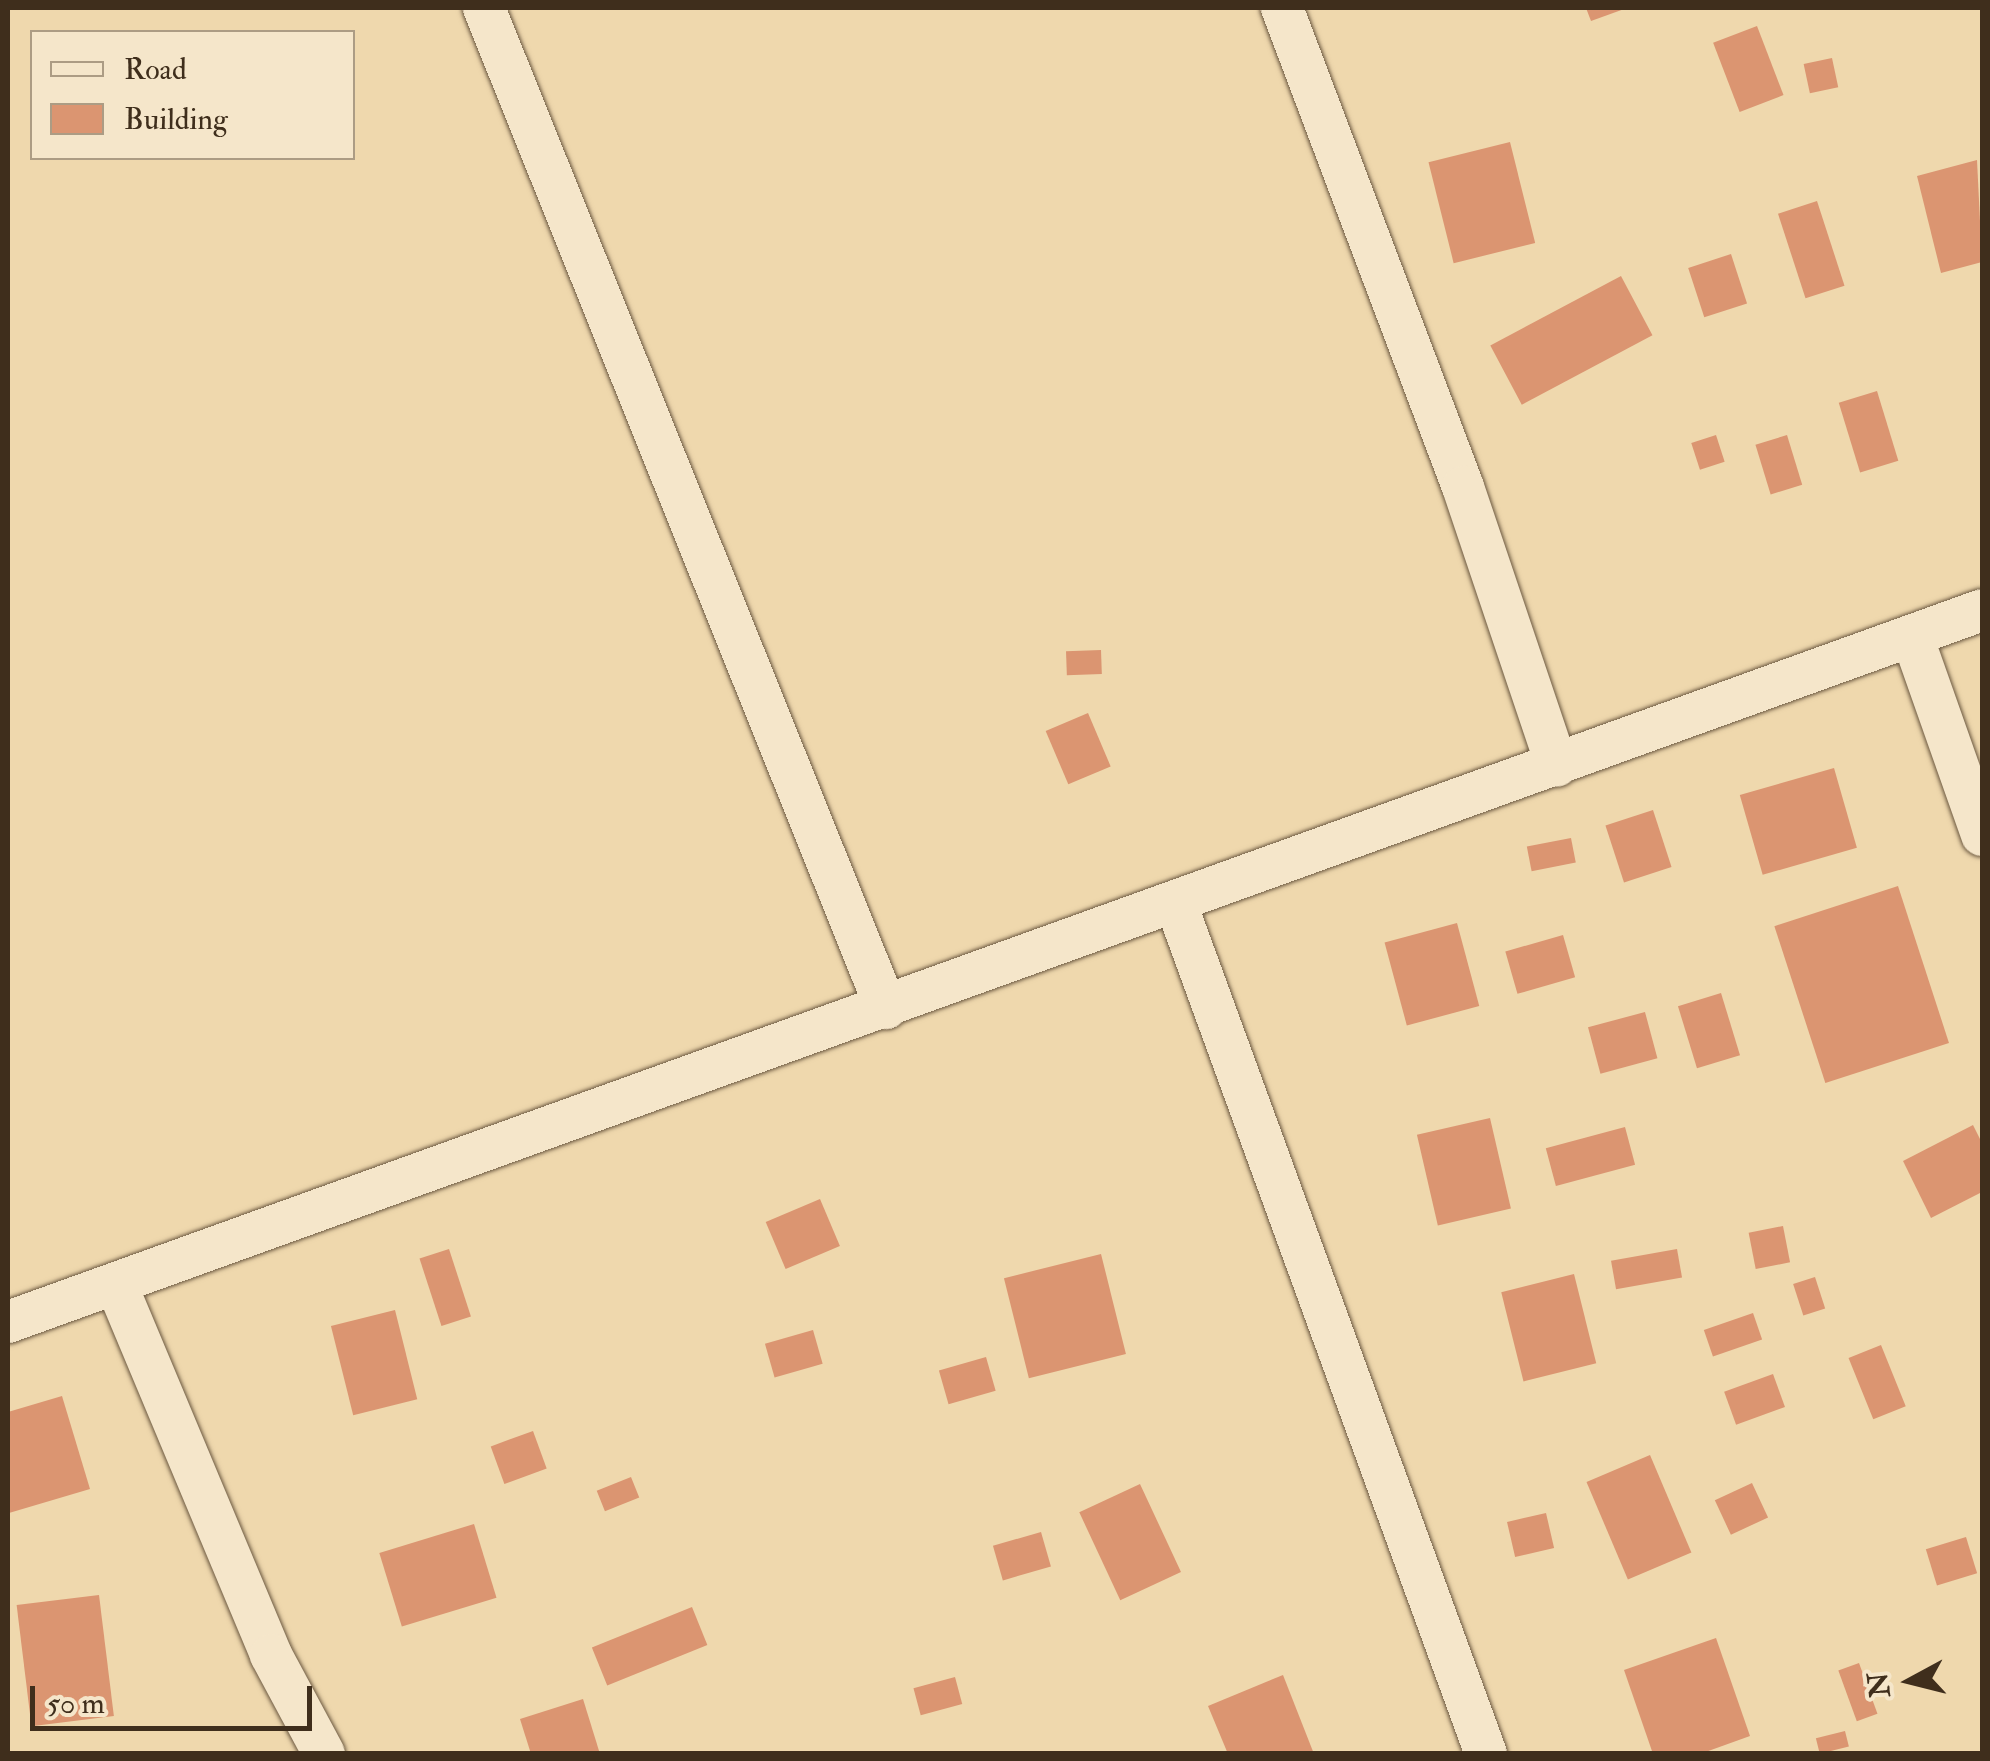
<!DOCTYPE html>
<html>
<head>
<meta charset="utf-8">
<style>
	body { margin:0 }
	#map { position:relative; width:1990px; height:1761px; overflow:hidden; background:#efd8ad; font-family:"IM FELL Double Pica",serif }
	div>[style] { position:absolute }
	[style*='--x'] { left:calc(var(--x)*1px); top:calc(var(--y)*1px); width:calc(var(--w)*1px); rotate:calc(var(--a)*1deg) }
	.building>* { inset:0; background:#db9571; transform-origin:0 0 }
	.roads { filter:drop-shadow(0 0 2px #6b5840) drop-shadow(0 0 2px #6b5840) }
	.minor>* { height:42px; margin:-21px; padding:0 21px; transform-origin:21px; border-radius:21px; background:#f5e6ca }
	span { translate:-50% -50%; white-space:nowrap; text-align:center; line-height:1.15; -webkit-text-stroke:8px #f5e6ca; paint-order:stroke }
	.frame { position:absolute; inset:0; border:10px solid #3f2e1c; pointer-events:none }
	.legend { position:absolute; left:30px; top:30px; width:325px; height:130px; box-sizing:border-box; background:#f5e6ca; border:2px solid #ac9c84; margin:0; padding:12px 18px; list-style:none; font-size:30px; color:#3f2e1c }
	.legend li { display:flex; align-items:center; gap:20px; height:50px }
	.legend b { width:50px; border:2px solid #ac9c84 }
	.north { position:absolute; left:1860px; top:1631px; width:100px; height:100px; -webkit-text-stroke:8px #f5e6ca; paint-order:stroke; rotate:263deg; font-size:28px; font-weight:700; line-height:40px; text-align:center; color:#3f2e1c }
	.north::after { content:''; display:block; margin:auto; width:35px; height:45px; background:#3f2e1c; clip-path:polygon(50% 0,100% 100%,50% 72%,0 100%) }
	.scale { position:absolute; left:30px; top:1686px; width:282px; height:45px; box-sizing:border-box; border:5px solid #3f2e1c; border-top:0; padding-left:12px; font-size:30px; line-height:35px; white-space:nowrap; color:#3f2e1c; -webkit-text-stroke:8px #f5e6ca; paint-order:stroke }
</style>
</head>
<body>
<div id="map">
	<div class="building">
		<div style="clip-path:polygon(1586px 8px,1627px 8px,1591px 21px)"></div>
		<div style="left:1757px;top:26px;width:74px;height:47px;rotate:69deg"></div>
		<div style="left:1832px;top:58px;width:30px;height:29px;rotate:78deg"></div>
		<div style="left:1510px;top:142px;width:104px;height:84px;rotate:76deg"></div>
		<div style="clip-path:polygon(1977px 160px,1982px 262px,1941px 273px,1917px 176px)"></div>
		<div style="left:1817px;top:201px;width:89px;height:41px;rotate:72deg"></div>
		<div style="left:1731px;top:254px;width:52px;height:45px;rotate:72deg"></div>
		<div style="left:1621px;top:276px;width:67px;height:148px;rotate:62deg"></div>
		<div style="left:1877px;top:391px;width:73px;height:40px;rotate:73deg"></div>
		<div style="left:1716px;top:435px;width:28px;height:26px;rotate:72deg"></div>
		<div style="left:1787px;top:435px;width:52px;height:33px;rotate:73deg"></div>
		<div style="left:1101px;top:650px;width:24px;height:35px;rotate:88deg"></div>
		<div style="left:1088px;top:713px;width:58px;height:46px;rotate:67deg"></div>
		<div style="left:1834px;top:768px;width:83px;height:98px;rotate:74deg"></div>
		<div style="left:1653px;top:810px;width:60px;height:50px;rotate:72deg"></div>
		<div style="left:1571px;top:838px;width:25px;height:45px;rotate:79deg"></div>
		<div style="left:1898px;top:886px;width:165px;height:130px;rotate:72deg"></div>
		<div style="left:1457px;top:923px;width:86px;height:75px;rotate:75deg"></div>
		<div style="left:1563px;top:935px;width:44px;height:60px;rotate:74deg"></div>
		<div style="left:1721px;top:993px;width:65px;height:45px;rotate:73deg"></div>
		<div style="left:1645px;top:1012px;width:48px;height:59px;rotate:75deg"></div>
		<div style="left:1490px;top:1118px;width:93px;height:75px;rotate:77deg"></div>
		<div style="clip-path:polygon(1973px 1125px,1982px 1143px,1982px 1192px,1931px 1218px,1903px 1161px)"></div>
		<div style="left:1625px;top:1127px;width:39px;height:82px;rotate:75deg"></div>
		<div style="left:820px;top:1199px;width:51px;height:59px;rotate:67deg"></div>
		<div style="left:1783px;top:1226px;width:37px;height:35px;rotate:79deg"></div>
		<div style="left:449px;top:1249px;width:71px;height:31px;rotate:72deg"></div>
		<div style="left:1677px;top:1249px;width:29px;height:67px;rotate:80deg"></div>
		<div style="left:1101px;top:1254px;width:103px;height:100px;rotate:76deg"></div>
		<div style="left:1574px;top:1274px;width:92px;height:75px;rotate:76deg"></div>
		<div style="left:1815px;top:1277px;width:33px;height:23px;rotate:72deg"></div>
		<div style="left:395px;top:1310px;width:92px;height:66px;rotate:76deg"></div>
		<div style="left:1753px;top:1313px;width:28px;height:52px;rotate:71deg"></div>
		<div style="left:813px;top:1330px;width:35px;height:50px;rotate:74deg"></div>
		<div style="left:1881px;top:1345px;width:66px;height:35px;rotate:68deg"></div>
		<div style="left:986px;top:1357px;width:35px;height:49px;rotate:74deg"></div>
		<div style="left:1773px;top:1374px;width:35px;height:52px;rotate:70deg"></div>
		<div style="clip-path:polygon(62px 1396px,90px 1489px,9px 1513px,8px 1412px)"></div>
		<div style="left:533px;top:1431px;width:40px;height:45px;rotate:70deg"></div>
		<div style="left:1650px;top:1455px;width:106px;height:69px;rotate:67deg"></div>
		<div style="left:631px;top:1477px;width:22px;height:37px;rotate:68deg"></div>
		<div style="left:1752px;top:1483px;width:38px;height:41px;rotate:65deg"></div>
		<div style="left:1140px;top:1484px;width:97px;height:67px;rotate:65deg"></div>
		<div style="left:1546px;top:1513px;width:36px;height:40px;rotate:77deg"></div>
		<div style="left:474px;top:1524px;width:77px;height:99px;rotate:73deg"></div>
		<div style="left:1041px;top:1532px;width:36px;height:50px;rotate:74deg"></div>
		<div style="left:1966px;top:1537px;width:38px;height:42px;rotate:73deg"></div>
		<div style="left:99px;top:1595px;width:122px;height:83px;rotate:83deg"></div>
		<div style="left:692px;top:1607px;width:41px;height:108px;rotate:68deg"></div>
		<div style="clip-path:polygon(1716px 1638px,1750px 1736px,1700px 1754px,1653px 1754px,1624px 1670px)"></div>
		<div style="left:1859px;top:1663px;width:54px;height:22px;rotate:70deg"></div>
		<div style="clip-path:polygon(1283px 1675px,1314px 1754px,1228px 1754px,1208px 1706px)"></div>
		<div style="left:955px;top:1677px;width:28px;height:43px;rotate:75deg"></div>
		<div style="clip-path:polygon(583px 1699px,600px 1754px,531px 1754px,520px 1719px)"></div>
		<div style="left:1845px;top:1731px;width:16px;height:30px;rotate:76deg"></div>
	</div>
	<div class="roads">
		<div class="minor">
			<div style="--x:484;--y:8;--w:1078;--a:68.1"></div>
			<div style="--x:1282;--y:8;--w:512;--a:69.3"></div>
			<div style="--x:1463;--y:487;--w:294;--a:71.4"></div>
			<div style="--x:1912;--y:636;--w:211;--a:70.6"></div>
			<div style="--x:1176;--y:904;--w:905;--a:69.96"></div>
			<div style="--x:116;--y:1284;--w:402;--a:67.3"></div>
			<div style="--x:271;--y:1655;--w:112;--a:61.8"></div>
			<div style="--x:8;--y:1322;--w:2098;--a:-19.83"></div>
		</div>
	</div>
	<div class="frame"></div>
	<ul class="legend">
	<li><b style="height:12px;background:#f5e6ca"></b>Road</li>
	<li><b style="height:28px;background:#db9571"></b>Building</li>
	</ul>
	<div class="north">N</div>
	<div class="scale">50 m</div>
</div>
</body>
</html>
